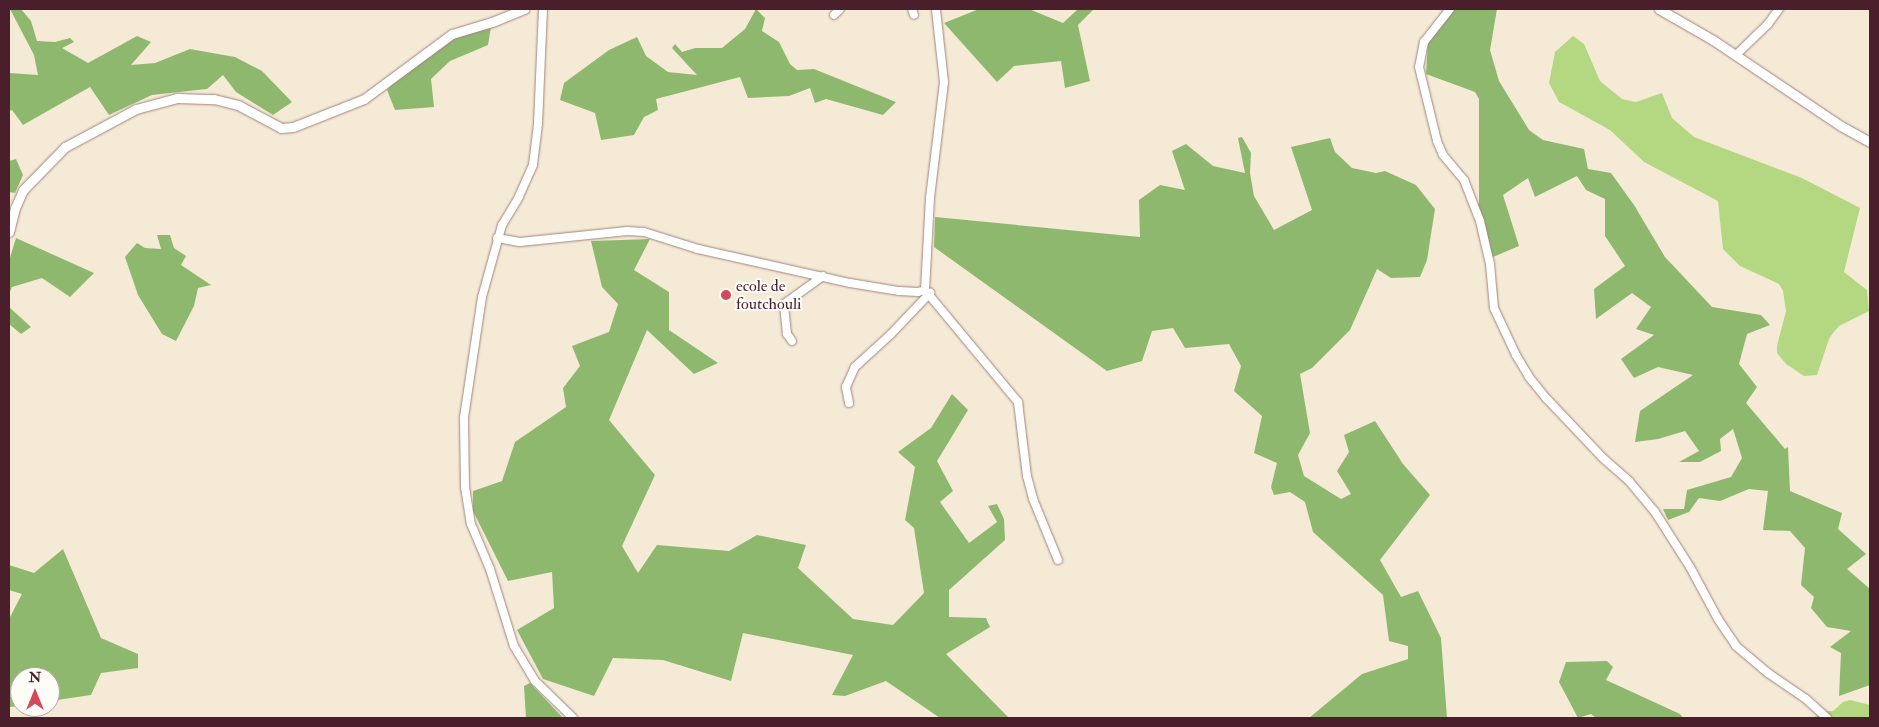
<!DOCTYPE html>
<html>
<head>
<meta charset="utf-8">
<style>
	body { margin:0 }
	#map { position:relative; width:1879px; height:727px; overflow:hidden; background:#f5ead5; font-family:"IM FELL Double Pica",serif }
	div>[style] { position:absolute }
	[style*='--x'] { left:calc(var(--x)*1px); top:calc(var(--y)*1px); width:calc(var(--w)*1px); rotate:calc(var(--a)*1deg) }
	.green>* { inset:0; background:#b4d881 }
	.forest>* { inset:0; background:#8fb86f }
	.roads { filter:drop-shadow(0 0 1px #a08480) drop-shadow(0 0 1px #a08480) }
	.minor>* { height:8px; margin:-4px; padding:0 4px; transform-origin:4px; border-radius:4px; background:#fff }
	.tertiary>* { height:9px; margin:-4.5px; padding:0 4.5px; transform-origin:4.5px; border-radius:4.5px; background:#fff }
	.dots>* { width:14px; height:14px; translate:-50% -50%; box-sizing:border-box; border:2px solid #fdfcf7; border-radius:50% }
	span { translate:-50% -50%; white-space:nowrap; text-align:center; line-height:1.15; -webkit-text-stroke:4px #fdfcf7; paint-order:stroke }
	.poi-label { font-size:16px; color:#4a1f2b }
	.left { translate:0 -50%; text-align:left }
	.frame { position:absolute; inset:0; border:10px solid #4a1f2b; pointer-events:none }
	.north { position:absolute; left:10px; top:667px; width:50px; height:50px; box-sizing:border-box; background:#fdfcf7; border:1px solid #b5a4a5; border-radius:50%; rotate:0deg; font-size:14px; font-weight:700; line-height:20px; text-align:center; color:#4a1f2b }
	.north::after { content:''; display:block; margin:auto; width:18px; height:22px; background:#d1495b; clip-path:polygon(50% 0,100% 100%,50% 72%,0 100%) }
</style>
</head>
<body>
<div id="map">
	<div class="green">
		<div style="clip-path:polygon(1573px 36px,1584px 44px,1600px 81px,1622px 99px,1636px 102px,1662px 93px,1672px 118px,1694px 137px,1802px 178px,1860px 208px,1844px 272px,1867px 290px,1869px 311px,1839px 326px,1833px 333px,1829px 339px,1817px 375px,1804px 376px,1786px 364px,1777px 353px,1777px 346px,1786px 311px,1783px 291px,1779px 284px,1740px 266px,1723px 249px,1718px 201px,1644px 162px,1610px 130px,1559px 102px,1549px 83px,1555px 52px)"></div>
		<div style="clip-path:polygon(1850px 700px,1870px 705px,1870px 718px,1812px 718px,1826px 711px,1833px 711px,1843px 702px)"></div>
	</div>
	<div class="forest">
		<div style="clip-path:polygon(10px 9px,21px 9px,31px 21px,37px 41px,55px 42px,70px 38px,74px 42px,62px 48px,88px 63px,137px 36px,151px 42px,131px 65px,155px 63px,190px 49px,235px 57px,262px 71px,292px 102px,273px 115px,236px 92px,223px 75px,207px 89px,152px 95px,109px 115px,90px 87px,23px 125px,12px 110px,9px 111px,9px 73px,38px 75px,34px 55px)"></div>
		<div style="clip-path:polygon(756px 9px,765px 18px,762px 31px,779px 42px,790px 64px,797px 70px,814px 69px,896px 102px,883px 115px,826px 99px,815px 103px,810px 88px,789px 96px,748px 98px,740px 77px,656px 99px,658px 110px,644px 117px,634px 135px,601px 140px,595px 113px,560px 100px,564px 83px,609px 50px,637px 37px,646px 56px,668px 72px,697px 75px,672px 48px,675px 44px,682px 52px,695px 48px,722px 48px,745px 29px)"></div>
		<div style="clip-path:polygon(979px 9px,1029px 9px,1063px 23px,1078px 9px,1094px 9px,1078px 25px,1090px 81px,1065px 88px,1061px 61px,1014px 66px,997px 82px,944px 23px)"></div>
		<div style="clip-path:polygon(1452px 9px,1497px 9px,1490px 50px,1499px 81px,1529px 130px,1543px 140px,1584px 149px,1588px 169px,1611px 173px,1634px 205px,1665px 257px,1712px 307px,1761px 315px,1770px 325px,1747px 334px,1739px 364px,1757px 387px,1746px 403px,1785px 449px,1788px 447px,1790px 491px,1842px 513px,1838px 529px,1866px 554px,1847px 569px,1870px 589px,1870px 685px,1839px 696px,1841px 653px,1830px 647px,1851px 631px,1827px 627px,1811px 608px,1814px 597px,1801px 585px,1805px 548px,1790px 531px,1763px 530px,1768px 491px,1749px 489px,1720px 501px,1699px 498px,1689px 512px,1668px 520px,1663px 509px,1684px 509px,1687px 490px,1731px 477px,1742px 458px,1733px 429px,1720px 439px,1721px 451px,1700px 462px,1679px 462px,1699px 451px,1685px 431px,1658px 439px,1635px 442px,1640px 411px,1693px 375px,1658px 367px,1634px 378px,1621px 359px,1654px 335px,1636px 329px,1651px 307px,1632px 293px,1596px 319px,1594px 289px,1625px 266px,1605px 236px,1605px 199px,1586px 190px,1577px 176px,1535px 197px,1528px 178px,1503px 195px,1519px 246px,1493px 257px,1477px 205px,1479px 203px,1479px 99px,1475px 92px,1426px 74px,1428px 42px)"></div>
		<div style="clip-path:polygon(491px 27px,488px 45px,450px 61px,431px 79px,434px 107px,395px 110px,387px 90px,403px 72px,459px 35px)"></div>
		<div style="clip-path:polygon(1242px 137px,1251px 153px,1250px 173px,1254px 196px,1274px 230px,1312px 210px,1291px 147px,1330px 138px,1335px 152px,1352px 168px,1376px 173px,1385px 171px,1416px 185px,1435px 209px,1427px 260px,1420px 277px,1391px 278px,1377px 269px,1350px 330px,1312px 368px,1300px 374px,1310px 433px,1298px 455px,1304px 476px,1341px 499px,1351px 494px,1337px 471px,1349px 452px,1344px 435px,1375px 421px,1403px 464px,1430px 495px,1380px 560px,1401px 597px,1418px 591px,1441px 638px,1447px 718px,1309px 718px,1362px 674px,1408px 659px,1408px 646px,1389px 641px,1383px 595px,1313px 532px,1305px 502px,1290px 492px,1274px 495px,1271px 487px,1277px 463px,1254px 453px,1262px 416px,1234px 391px,1241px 366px,1229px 344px,1185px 348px,1173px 328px,1152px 331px,1142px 361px,1107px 371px,934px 247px,935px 217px,1140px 237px,1139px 200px,1160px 185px,1185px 190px,1172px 151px,1186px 144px,1213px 166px,1245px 173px,1238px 138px)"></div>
		<div style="clip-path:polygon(16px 159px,23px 175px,15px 193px,9px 192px,9px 161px)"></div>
		<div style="clip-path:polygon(157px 235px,170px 235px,174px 248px,186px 256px,181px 265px,211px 285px,198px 288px,194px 306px,176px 341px,162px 334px,138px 295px,125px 257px,137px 243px,145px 248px,161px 249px)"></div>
		<div style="clip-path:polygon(16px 238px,94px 273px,70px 297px,42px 278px,12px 287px,9px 294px,9px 261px)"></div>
		<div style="clip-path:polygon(650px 239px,634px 270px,669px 292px,669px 330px,718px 363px,694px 374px,647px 330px,609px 420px,655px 475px,622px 546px,638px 573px,657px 545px,729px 551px,757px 535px,806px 545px,798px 568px,853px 619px,893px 625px,924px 593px,914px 528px,905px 520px,915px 467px,898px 452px,931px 428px,952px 394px,968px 410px,937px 461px,953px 491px,940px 502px,969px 543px,997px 522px,988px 506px,997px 504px,1004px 519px,1005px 540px,949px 590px,949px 617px,986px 618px,990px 627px,946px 654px,1009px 718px,940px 718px,886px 681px,845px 696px,832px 695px,853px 655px,743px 633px,731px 681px,663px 660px,613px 658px,594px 696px,543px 679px,517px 630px,554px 608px,552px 572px,508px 581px,473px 511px,473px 491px,502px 481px,515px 442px,566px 407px,563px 388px,580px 366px,572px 346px,609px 332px,618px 304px,602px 287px,591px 241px)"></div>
		<div style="clip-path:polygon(9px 307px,31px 327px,21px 334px,9px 324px)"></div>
		<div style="clip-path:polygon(63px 549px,101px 638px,138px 654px,138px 668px,101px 673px,91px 695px,50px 701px,50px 677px,20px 677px,20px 706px,9px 707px,9px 619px,22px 594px,9px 590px,9px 565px,34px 573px)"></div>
		<div style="clip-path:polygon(1607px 661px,1613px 667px,1606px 680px,1680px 714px,1683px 718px,1596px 718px,1591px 714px,1578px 718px,1559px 682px,1566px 662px)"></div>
		<div style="clip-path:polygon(530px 683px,563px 718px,526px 718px,524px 686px)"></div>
	</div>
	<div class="roads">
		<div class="minor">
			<div style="--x:543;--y:9;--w:115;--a:92.5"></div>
			<div style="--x:538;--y:124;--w:41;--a:97"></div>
			<div style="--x:533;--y:165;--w:35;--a:114"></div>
			<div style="--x:519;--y:197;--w:33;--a:121"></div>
			<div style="--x:502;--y:225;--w:75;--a:105.5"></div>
			<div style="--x:482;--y:297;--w:122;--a:98.5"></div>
			<div style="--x:464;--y:418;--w:69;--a:89.2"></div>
			<div style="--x:465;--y:487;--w:37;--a:81"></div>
			<div style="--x:471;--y:524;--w:49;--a:67.1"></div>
			<div style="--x:490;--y:569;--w:81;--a:72.7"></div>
			<div style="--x:514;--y:646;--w:41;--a:59"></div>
			<div style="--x:535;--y:681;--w:53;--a:44.2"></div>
			<div style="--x:912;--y:9;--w:6;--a:72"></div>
			<div style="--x:1450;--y:9;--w:42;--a:128.2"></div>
			<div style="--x:1424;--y:42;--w:25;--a:101"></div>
			<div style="--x:1419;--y:67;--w:76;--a:76.3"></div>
			<div style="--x:1437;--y:141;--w:15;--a:67"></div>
			<div style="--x:1443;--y:155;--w:33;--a:50"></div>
			<div style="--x:1464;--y:180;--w:44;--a:68.7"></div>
			<div style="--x:1480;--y:221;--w:44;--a:76.9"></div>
			<div style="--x:1490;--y:264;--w:44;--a:84.8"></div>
			<div style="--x:1494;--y:308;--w:52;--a:64.9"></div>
			<div style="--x:1516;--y:355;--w:26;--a:59"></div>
			<div style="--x:1529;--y:377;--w:28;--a:51"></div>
			<div style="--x:1547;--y:399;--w:83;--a:46.5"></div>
			<div style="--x:1604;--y:459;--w:33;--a:41"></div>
			<div style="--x:1629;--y:481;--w:40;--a:50"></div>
			<div style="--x:1655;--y:512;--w:65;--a:57.5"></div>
			<div style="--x:1690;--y:567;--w:59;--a:61.7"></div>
			<div style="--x:1718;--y:619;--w:32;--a:56"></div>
			<div style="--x:1736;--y:646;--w:42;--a:40.2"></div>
			<div style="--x:1768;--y:673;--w:46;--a:34.4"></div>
			<div style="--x:1806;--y:699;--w:28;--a:42"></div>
			<div style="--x:834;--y:15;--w:8;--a:-45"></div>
			<div style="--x:1736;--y:55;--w:45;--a:-44.1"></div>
			<div style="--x:1768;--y:24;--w:19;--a:-54"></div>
			<div style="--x:497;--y:238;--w:23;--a:10"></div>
			<div style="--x:520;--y:242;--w:108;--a:-5.9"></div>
			<div style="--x:627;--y:231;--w:17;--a:3"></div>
			<div style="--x:644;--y:232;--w:57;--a:17.5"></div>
			<div style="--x:698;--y:249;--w:156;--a:12.6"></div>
			<div style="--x:850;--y:283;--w:50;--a:9.3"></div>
			<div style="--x:899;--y:291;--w:19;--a:3"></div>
			<div style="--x:918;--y:292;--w:7;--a:-16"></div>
			<div style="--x:925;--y:290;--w:92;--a:-86.9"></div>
			<div style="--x:930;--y:198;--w:117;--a:-83.1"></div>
			<div style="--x:944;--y:82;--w:73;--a:-96.3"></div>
			<div style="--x:925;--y:290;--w:146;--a:50.3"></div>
			<div style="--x:1018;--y:402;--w:75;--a:83.1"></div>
			<div style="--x:1027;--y:476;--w:24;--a:75"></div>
			<div style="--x:1033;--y:499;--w:66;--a:67.7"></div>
			<div style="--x:792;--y:341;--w:9;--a:-126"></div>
			<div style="--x:787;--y:334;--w:30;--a:-96"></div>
			<div style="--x:784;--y:304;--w:48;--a:-35.7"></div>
			<div style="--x:849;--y:403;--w:16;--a:-101"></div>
			<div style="--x:846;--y:387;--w:22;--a:-66"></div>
			<div style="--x:855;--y:367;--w:49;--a:-42.5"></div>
			<div style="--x:891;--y:334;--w:57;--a:-46.4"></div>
		</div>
		<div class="tertiary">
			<div style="--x:1659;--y:9;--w:62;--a:29.9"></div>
			<div style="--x:1713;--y:40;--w:154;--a:33.9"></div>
			<div style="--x:1841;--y:126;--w:33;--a:29"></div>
			<div style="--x:9;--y:232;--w:25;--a:-76"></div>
			<div style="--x:15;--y:208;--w:20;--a:-66"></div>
			<div style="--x:23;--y:190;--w:60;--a:-45.7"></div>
			<div style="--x:65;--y:147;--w:81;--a:-28.2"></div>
			<div style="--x:136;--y:109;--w:42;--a:-15"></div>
			<div style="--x:177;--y:98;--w:37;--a:2"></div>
			<div style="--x:214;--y:99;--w:25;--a:14"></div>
			<div style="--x:238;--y:105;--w:49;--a:28.1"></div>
			<div style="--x:281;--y:128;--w:12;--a:-5"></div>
			<div style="--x:293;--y:127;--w:76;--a:-21.5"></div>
			<div style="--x:364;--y:99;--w:109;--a:-36.5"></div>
			<div style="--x:452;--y:34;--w:42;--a:-16.7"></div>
			<div style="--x:492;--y:22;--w:35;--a:-22"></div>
		</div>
	</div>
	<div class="dots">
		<div style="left:726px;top:295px;background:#d1495b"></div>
	</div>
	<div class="poi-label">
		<span class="left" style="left:736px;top:295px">ecole de<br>foutchouli</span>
	</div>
	<div class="frame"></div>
	<div class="north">N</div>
</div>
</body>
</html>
